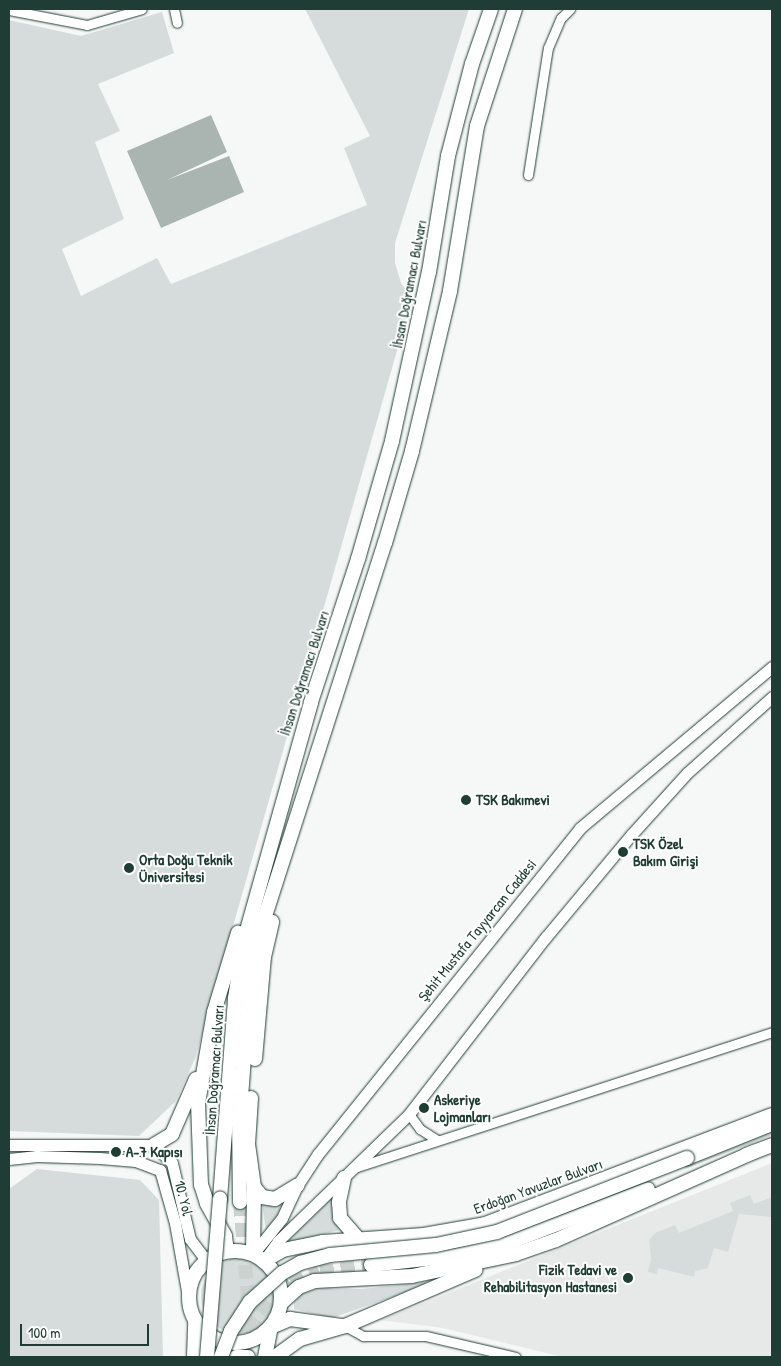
<!DOCTYPE html>
<html>
<head>
<meta charset="utf-8">
<style>
	body { margin:0 }
	#map { position:relative; width:781px; height:1366px; overflow:hidden; background:#f6f7f7; font-family:"Patrick Hand",sans-serif }
	div>[style] { position:absolute }
	[style*='--x'] { left:calc(var(--x)*1px); top:calc(var(--y)*1px); width:calc(var(--w)*1px); rotate:calc(var(--a)*1deg) }
	.built>* { inset:0; background:#e6e9e8 }
	.green>* { inset:0; background:#d6dcdb }
	.round { border-radius:50% }
	.water>* { inset:0; background:#aab5b1 }
	.primary-tunnel>* { height:14px; margin-top:-7px; transform-origin:0; background:repeating-linear-gradient(90deg,#cbd2d0 0 14px,transparent 0 21px) }
	.roads { filter:drop-shadow(0 0 1px #1f3d34) drop-shadow(0 0 1px #1f3d34) }
	.street>* { height:9px; margin:-4.5px; padding:0 4.5px; transform-origin:4.5px; border-radius:4.5px; background:#fff }
	.secondary>* { height:11px; margin:-5.5px; padding:0 5.5px; transform-origin:5.5px; border-radius:5.5px; background:#fff }
	.primary>* { height:14px; margin:-7px; padding:0 7px; transform-origin:7px; border-radius:7px; background:#fff }
	.primary>.ring { margin:-7px; padding:0; box-sizing:content-box; background:none; border:14px solid #fff; border-radius:50% }
	.bridges { filter:drop-shadow(0 0 1px #1f3d34) drop-shadow(0 0 1px #1f3d34) }
	.primary-bridge>* { height:14px; margin:-7px; padding:0 7px; transform-origin:7px; border-radius:7px; background:#fff }
	.dots>* { width:14px; height:14px; translate:-50% -50%; box-sizing:border-box; border:2px solid #fff; border-radius:50% }
	span { translate:-50% -50%; white-space:nowrap; text-align:center; line-height:1.15; -webkit-text-stroke:4px #fff; paint-order:stroke }
	.street-label { font-size:15px; color:#1f3d34 }
	.poi-label { font-size:15px; color:#1f3d34; font-weight:700 }
	.left { translate:0 -50%; text-align:left }
	.right { translate:-100% -50%; text-align:right }
	.frame { position:absolute; inset:0; border:10px solid #1f3d34; pointer-events:none }
	.scale { position:absolute; left:20px; top:1324px; width:129px; height:22px; box-sizing:border-box; border:2px solid #1f3d34; border-top:0; padding-left:6px; font-size:15px; line-height:18px; white-space:nowrap; color:#1f3d34; -webkit-text-stroke:4px #fff; paint-order:stroke }
</style>
</head>
<body>
<div id="map">
	<div class="built">
		<div style="clip-path:polygon(772px 1163px,772px 1357px,563px 1357px,443px 1328px,381px 1320px)"></div>
	</div>
	<div class="green">
		<div style="clip-path:polygon(305px 9px,469px 9px,395px 243px,395px 263px,401px 283px,412px 298px,196px 1056px,176px 1101px,139px 1136px,9px 1131px,9px 20px,81px 36px,162px 12px,174px 53px,98px 84px,120px 131px,95px 142px,124px 219px,62px 249px,81px 296px,157px 258px,171px 284px,367px 205px,344px 148px,370px 136px)"></div>
		<div style="clip-path:polygon(772px 1129px,772px 1135px,685px 1169px,683px 1165px)"></div>
		<div style="clip-path:polygon(37px 1169px,140px 1180px,159px 1200px,163px 1357px,9px 1357px,9px 1189px)"></div>
		<div style="clip-path:polygon(750px 1195px,754px 1204px,772px 1197px,772px 1217px,739px 1214px,728px 1252px,714px 1248px,708px 1268px,695px 1271px,694px 1277px,658px 1268px,657px 1274px,648px 1272px,651px 1259px,649px 1240px,655px 1233px,675px 1225px,679px 1233px,733px 1211px,730px 1203px)"></div>
		<div style="clip-path:polygon(332px 1198px,333px 1219px,340px 1230px,286px 1243px)"></div>
		<div style="clip-path:polygon(288px 1201px,266px 1232px,262px 1202px,279px 1204px)"></div>
		<div class="round" style="left:201px;top:1258px;width:76px;height:76px"></div>
		<div style="clip-path:polygon(425px 1282px,426px 1285px,332px 1318px,294px 1309px,294px 1302px,300px 1295px,318px 1288px,362px 1289px)"></div>
	</div>
	<div class="water">
		<div style="clip-path:polygon(211px 115px,227px 152px,167px 180px,229px 156px,244px 192px,161px 228px,127px 151px)"></div>
	</div>
	<div class="primary-tunnel">
		<div style="--x:240;--y:1202;--w:96;--a:85.2"></div>
		<div style="--x:248;--y:1298;--w:59;--a:92.9"></div>
		<div style="--x:248;--y:1330;--w:41;--a:-52"></div>
		<div style="--x:273;--y:1298;--w:23;--a:-38"></div>
		<div style="--x:291;--y:1284;--w:31;--a:-22"></div>
		<div style="--x:320;--y:1272;--w:51;--a:-7.8"></div>
	</div>
	<div class="roads">
		<div class="street">
			<div style="--x:174;--y:9;--w:14;--a:78"></div>
			<div style="--x:9;--y:10;--w:79;--a:10.9"></div>
			<div style="--x:87;--y:25;--w:57;--a:-16.2"></div>
			<div style="--x:528;--y:175;--w:129;--a:-81.1"></div>
			<div style="--x:548;--y:48;--w:33;--a:-67"></div>
			<div style="--x:561;--y:18;--w:13;--a:-45"></div>
			<div style="--x:409;--y:1114;--w:19;--a:54"></div>
			<div style="--x:420;--y:1129;--w:20;--a:33"></div>
			<div style="--x:354;--y:1168;--w:440;--a:-18"></div>
			<div style="--x:345;--y:1326;--w:21;--a:29"></div>
			<div style="--x:363;--y:1336;--w:63;--a:0"></div>
			<div style="--x:426;--y:1336;--w:92;--a:13.1"></div>
		</div>
		<div class="secondary">
			<div style="--x:9;--y:1145;--w:145;--a:0"></div>
			<div style="--x:154;--y:1145;--w:25;--a:45"></div>
			<div style="--x:172;--y:1163;--w:78;--a:76.7"></div>
			<div style="--x:190;--y:1239;--w:26;--a:53"></div>
			<div style="--x:9;--y:1159;--w:28;--a:-6"></div>
			<div style="--x:37;--y:1156;--w:63;--a:1.8"></div>
			<div style="--x:100;--y:1158;--w:36;--a:5"></div>
			<div style="--x:136;--y:1161;--w:26;--a:21"></div>
			<div style="--x:160;--y:1170;--w:55;--a:74.2"></div>
			<div style="--x:175;--y:1223;--w:75;--a:80"></div>
			<div style="--x:253;--y:1254;--w:46;--a:-51.1"></div>
			<div style="--x:282;--y:1218;--w:35;--a:-65"></div>
			<div style="--x:297;--y:1186;--w:38;--a:-57"></div>
			<div style="--x:318;--y:1154;--w:418;--a:-51.2"></div>
			<div style="--x:580;--y:828;--w:251;--a:-40"></div>
			<div style="--x:265;--y:1259;--w:22;--a:-54"></div>
			<div style="--x:278;--y:1241;--w:182;--a:-44.1"></div>
			<div style="--x:409;--y:1114;--w:224;--a:-52.3"></div>
			<div style="--x:546;--y:937;--w:133;--a:-50.2"></div>
			<div style="--x:631;--y:835;--w:84;--a:-47.9"></div>
			<div style="--x:687;--y:773;--w:114;--a:-41.8"></div>
		</div>
		<div class="primary">
			<div style="--x:255;--y:1059;--w:102;--a:-85"></div>
			<div style="--x:264;--y:957;--w:36;--a:-77"></div>
			<div style="--x:251;--y:1098;--w:46;--a:93.7"></div>
			<div style="--x:248;--y:1144;--w:43;--a:82.1"></div>
			<div style="--x:254;--y:1187;--w:13;--a:51"></div>
			<div style="--x:262;--y:1197;--w:13;--a:9"></div>
			<div style="--x:275;--y:1199;--w:26;--a:-31"></div>
			<div style="--x:154;--y:1145;--w:21;--a:-31"></div>
			<div style="--x:172;--y:1134;--w:60;--a:-66.4"></div>
			<div style="--x:746;--y:1155;--w:28;--a:-21"></div>
			<div style="--x:687;--y:1158;--w:92;--a:-21.8"></div>
			<div style="--x:344;--y:1178;--w:25;--a:102"></div>
			<div style="--x:339;--y:1202;--w:16;--a:86"></div>
			<div style="--x:340;--y:1218;--w:28;--a:49"></div>
			<div style="--x:220;--y:1199;--w:202;--a:-85.7"></div>
			<div style="--x:235;--y:998;--w:58;--a:-81"></div>
			<div style="--x:244;--y:941;--w:248;--a:-74.3"></div>
			<div style="--x:311;--y:702;--w:151;--a:-71.8"></div>
			<div style="--x:358;--y:559;--w:123;--a:-73.9"></div>
			<div style="--x:392;--y:441;--w:173;--a:-77.7"></div>
			<div style="--x:429;--y:272;--w:118;--a:-80.7"></div>
			<div style="--x:448;--y:156;--w:95;--a:-75.4"></div>
			<div style="--x:472;--y:64;--w:58;--a:-70.9"></div>
			<div style="--x:240;--y:1202;--w:78;--a:-90.7"></div>
			<div style="--x:239;--y:1124;--w:147;--a:-85.7"></div>
			<div style="--x:250;--y:977;--w:37;--a:-79"></div>
			<div style="--x:257;--y:941;--w:418;--a:-72.2"></div>
			<div style="--x:385;--y:543;--w:96;--a:-73.6"></div>
			<div style="--x:412;--y:451;--w:164;--a:-76.6"></div>
			<div style="--x:450;--y:291;--w:167;--a:-80.7"></div>
			<div style="--x:477;--y:126;--w:123;--a:-72"></div>
			<div class="ring" style="left:189px;top:1251px;width:78px;height:78px"></div>
			<div style="--x:227;--y:1251;--w:15;--a:-98"></div>
			<div style="--x:225;--y:1236;--w:38;--a:-119"></div>
			<div style="--x:207;--y:1203;--w:19;--a:-108"></div>
			<div style="--x:201;--y:1185;--w:82;--a:-92.1"></div>
			<div style="--x:198;--y:1103;--w:92;--a:-80"></div>
			<div style="--x:214;--y:1012;--w:83;--a:-73.1"></div>
			<div style="--x:253;--y:1254;--w:67;--a:-89.1"></div>
			<div style="--x:264;--y:1261;--w:22;--a:-30"></div>
			<div style="--x:283;--y:1250;--w:41;--a:-11.3"></div>
			<div style="--x:323;--y:1242;--w:101;--a:-4"></div>
			<div style="--x:424;--y:1235;--w:62;--a:-10.2"></div>
			<div style="--x:485;--y:1224;--w:307;--a:-20.8"></div>
			<div style="--x:371;--y:1265;--w:82;--a:-6.3"></div>
			<div style="--x:453;--y:1256;--w:53;--a:-13"></div>
			<div style="--x:505;--y:1244;--w:153;--a:-21"></div>
			<div style="--x:281;--y:1303;--w:24;--a:-42"></div>
			<div style="--x:299;--y:1287;--w:17;--a:-21"></div>
			<div style="--x:315;--y:1281;--w:97;--a:-3"></div>
			<div style="--x:412;--y:1276;--w:106;--a:-11.9"></div>
			<div style="--x:516;--y:1254;--w:42;--a:-19.3"></div>
			<div style="--x:556;--y:1240;--w:217;--a:-24"></div>
			<div style="--x:271;--y:1327;--w:21;--a:-23"></div>
			<div style="--x:290;--y:1319;--w:52;--a:7.7"></div>
			<div style="--x:194;--y:1357;--w:35;--a:-88"></div>
			<div style="--x:236;--y:1357;--w:12;--a:0"></div>
			<div style="--x:265;--y:1357;--w:31;--a:-79"></div>
			<div style="--x:275;--y:1357;--w:31;--a:-36"></div>
			<div style="--x:300;--y:1339;--w:47;--a:-16.1"></div>
			<div style="--x:345;--y:1326;--w:142;--a:-23.3"></div>
		</div>
	</div>
	<div class="bridges">
		<div class="primary-bridge">
			<div style="--x:207;--y:1357;--w:159;--a:-85.3"></div>
			<div style="--x:221;--y:1357;--w:28;--a:-69"></div>
			<div style="--x:231;--y:1331;--w:35;--a:-57"></div>
			<div style="--x:250;--y:1302;--w:43;--a:-42.2"></div>
			<div style="--x:282;--y:1273;--w:21;--a:-29"></div>
			<div style="--x:300;--y:1263;--w:31;--a:-15"></div>
			<div style="--x:330;--y:1255;--w:106;--a:-5.4"></div>
			<div style="--x:436;--y:1245;--w:62;--a:-12"></div>
			<div style="--x:497;--y:1232;--w:204;--a:-21.3"></div>
		</div>
	</div>
	<div class="dots">
		<div style="left:466px;top:800px;background:#1f3d34"></div>
		<div style="left:623px;top:852px;background:#1f3d34"></div>
		<div style="left:129px;top:868px;background:#1f3d34"></div>
		<div style="left:424px;top:1108px;background:#1f3d34"></div>
		<div style="left:116px;top:1152px;background:#1f3d34"></div>
		<div style="left:628px;top:1278px;background:#1f3d34"></div>
	</div>
	<div class="street-label">
		<span style="left:409px;top:284px;rotate:-79deg">İhsan Doğramacı Bulvarı</span>
		<span style="left:304px;top:673px;rotate:-72deg">İhsan Doğramacı Bulvarı</span>
		<span style="left:477px;top:930px;rotate:-51deg">Şehit Mustafa Tayyarcan Caddesi</span>
		<span style="left:214px;top:1070px;rotate:-86deg">İhsan Doğramacı Bulvarı</span>
		<span style="left:538px;top:1186px;rotate:-20deg">Erdoğan Yavuzlar Bulvarı</span>
		<span style="left:184px;top:1198px;rotate:76deg">10. Yol</span>
	</div>
	<div class="poi-label">
		<span class="left" style="left:476px;top:800px">TSK Bakımevi</span>
		<span class="left" style="left:633px;top:852px">TSK Özel<br>Bakım Girişi</span>
		<span class="left" style="left:139px;top:868px">Orta Doğu Teknik<br>Üniversitesi</span>
		<span class="left" style="left:434px;top:1108px">Askeriye<br>Lojmanları</span>
		<span class="left" style="left:126px;top:1152px">A-7 Kapısı</span>
		<span class="right" style="left:617px;top:1278px">Fizik Tedavi ve<br>Rehabilitasyon Hastanesi</span>
	</div>
	<div class="frame"></div>
	<div class="scale">100 m</div>
</div>
</body>
</html>
